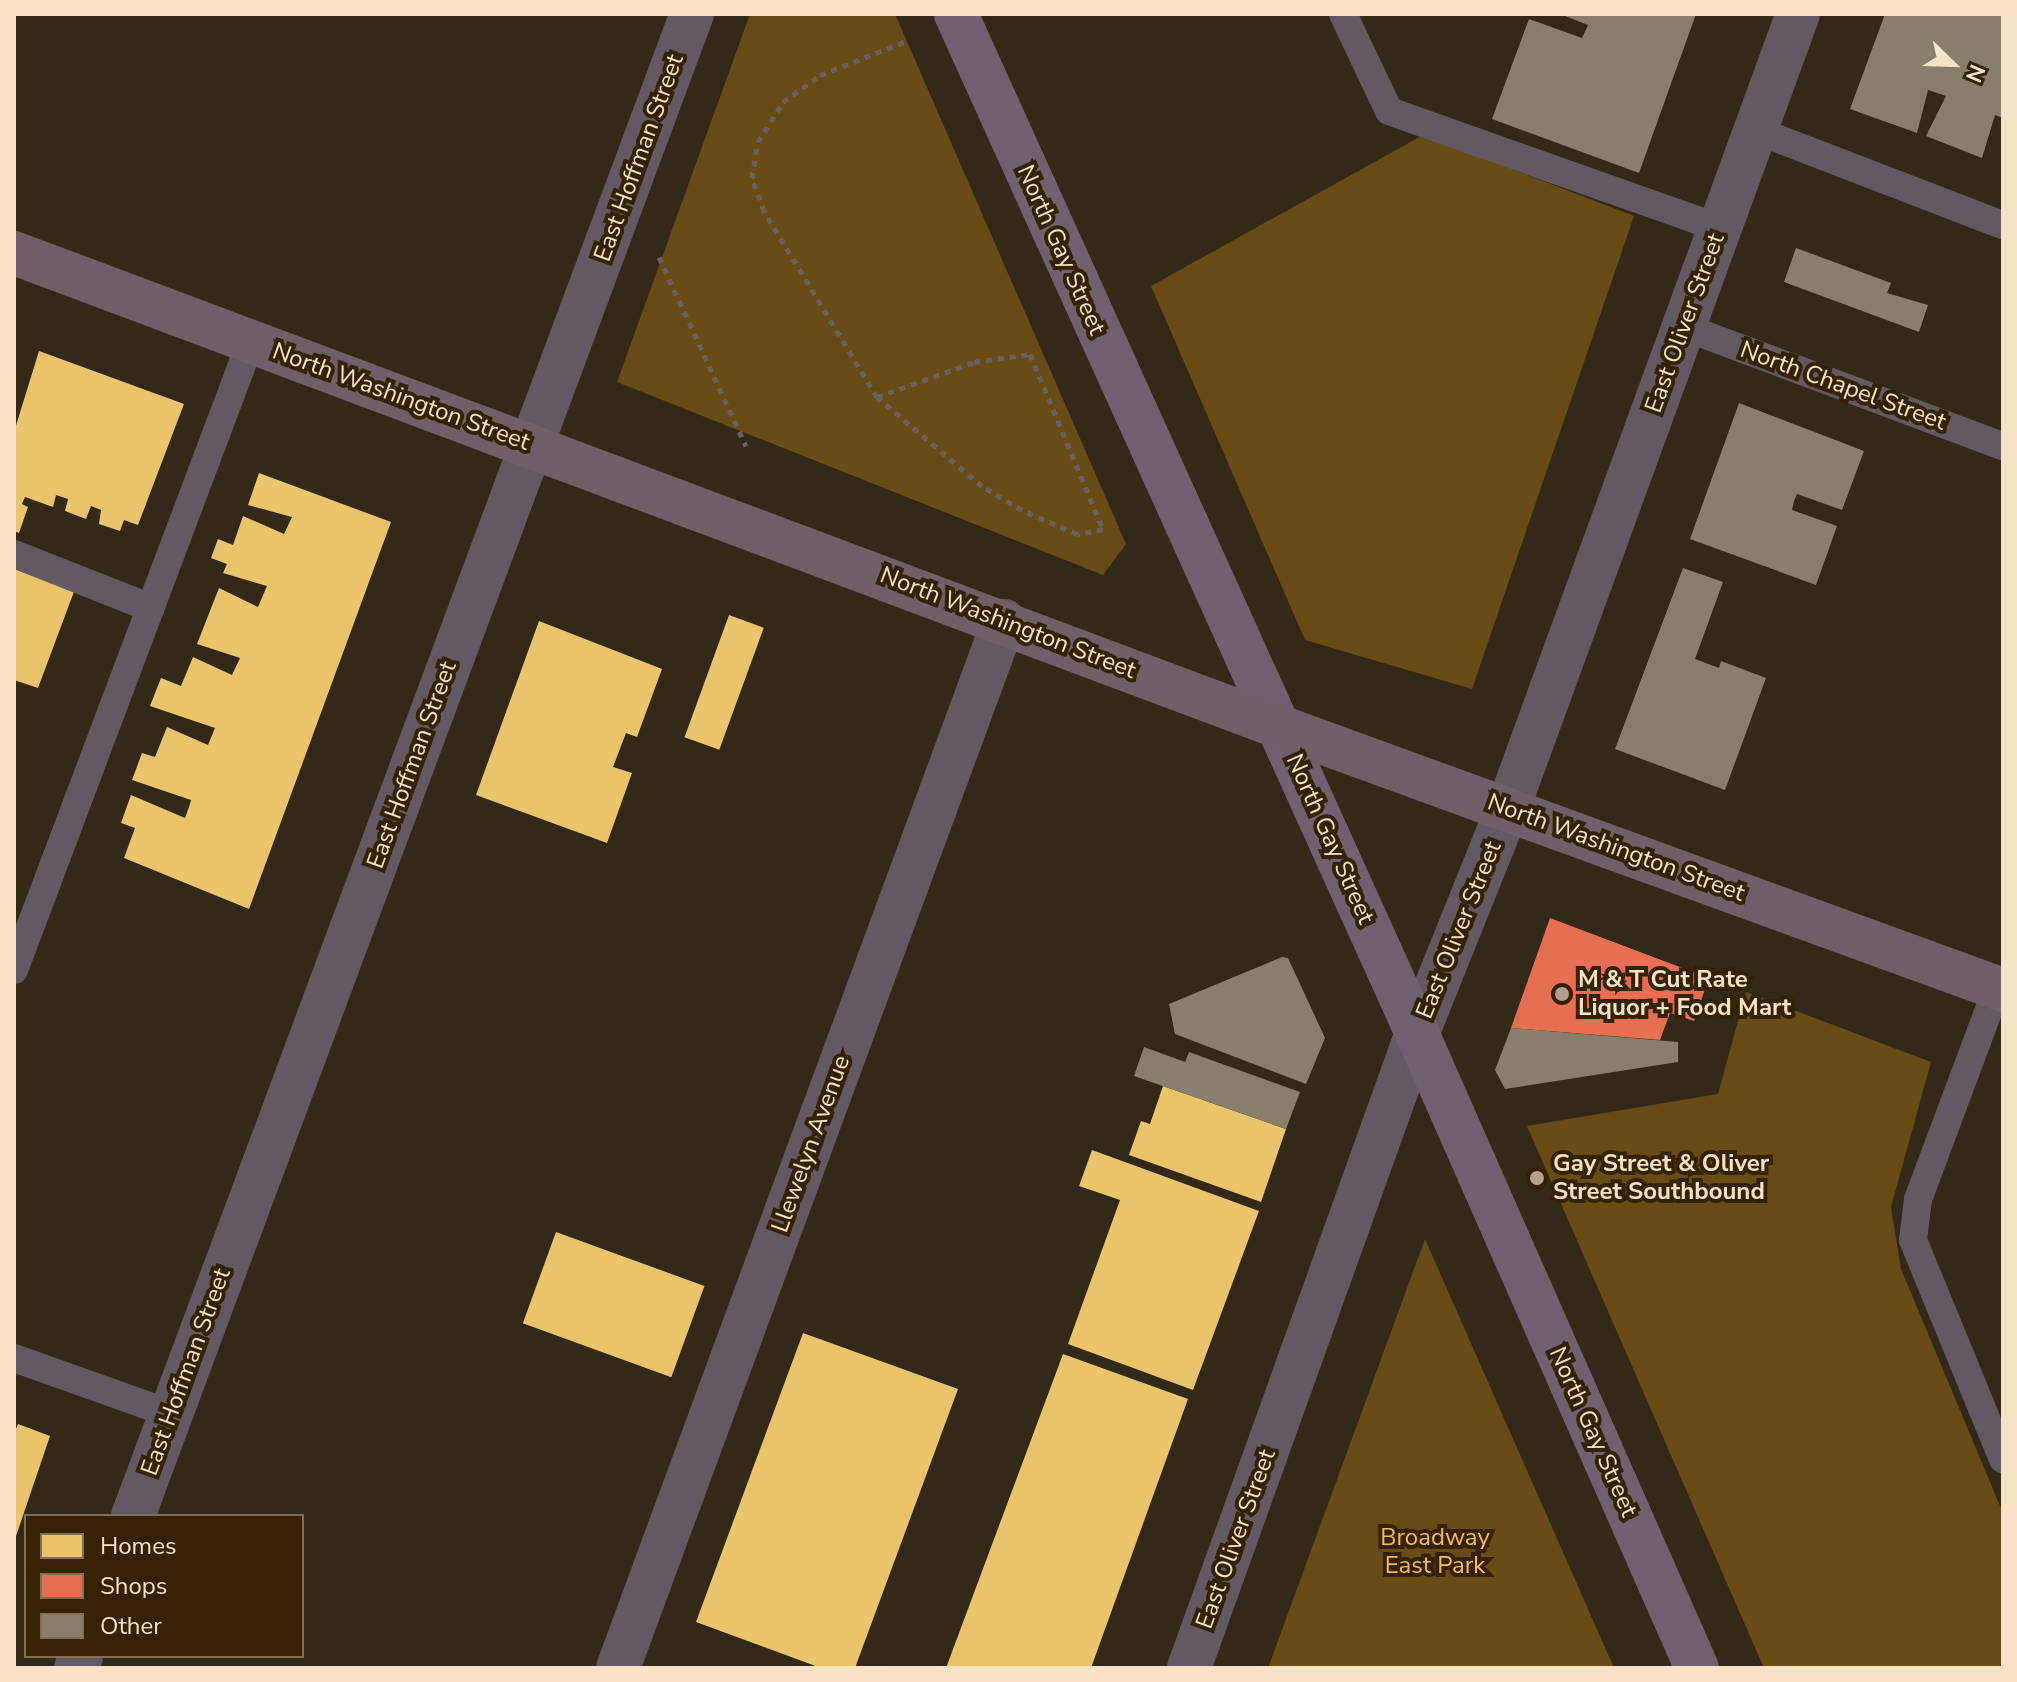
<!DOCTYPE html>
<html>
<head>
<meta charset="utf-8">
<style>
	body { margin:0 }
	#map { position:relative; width:2017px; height:1682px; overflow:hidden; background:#332918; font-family:"Nunito Sans",sans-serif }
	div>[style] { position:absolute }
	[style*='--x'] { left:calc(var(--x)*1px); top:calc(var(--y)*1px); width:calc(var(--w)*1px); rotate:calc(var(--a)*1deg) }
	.green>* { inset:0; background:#684b15 }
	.homes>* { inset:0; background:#e9c46a; transform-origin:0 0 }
	.shops>* { inset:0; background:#e76f51 }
	.building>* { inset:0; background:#877f6b }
	.path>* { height:5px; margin-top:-2.5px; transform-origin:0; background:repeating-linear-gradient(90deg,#696061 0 6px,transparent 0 12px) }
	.lane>* { height:28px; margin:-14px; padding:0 14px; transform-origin:14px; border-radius:14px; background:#635962 }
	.street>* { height:44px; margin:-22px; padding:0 22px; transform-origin:22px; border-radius:22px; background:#635962 }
	.secondary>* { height:44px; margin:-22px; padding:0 22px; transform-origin:22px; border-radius:22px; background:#6f616f }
	.primary>* { height:44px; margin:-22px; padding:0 22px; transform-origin:22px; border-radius:22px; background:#6e5f69 }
	.dots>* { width:22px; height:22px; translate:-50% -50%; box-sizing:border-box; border:4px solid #342203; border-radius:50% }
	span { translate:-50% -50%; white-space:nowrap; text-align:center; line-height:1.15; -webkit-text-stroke:8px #342203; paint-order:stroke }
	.street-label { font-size:24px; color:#f6e3c6 }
	.poi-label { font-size:24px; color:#f6e3c6; font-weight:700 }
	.left { translate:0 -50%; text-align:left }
	.park-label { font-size:24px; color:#fabd52 }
	.frame { position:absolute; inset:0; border:16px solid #f6e3c6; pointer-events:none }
	.legend { position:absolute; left:24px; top:1514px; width:280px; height:144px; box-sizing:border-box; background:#342203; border:2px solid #826f51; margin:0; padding:10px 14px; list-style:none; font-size:24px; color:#f6e3c6 }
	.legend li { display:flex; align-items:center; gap:16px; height:40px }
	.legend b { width:40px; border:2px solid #826f51 }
	.north { position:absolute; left:1913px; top:24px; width:80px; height:80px; -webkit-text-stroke:6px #342203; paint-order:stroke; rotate:113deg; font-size:22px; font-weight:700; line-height:32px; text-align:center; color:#f6e3c6 }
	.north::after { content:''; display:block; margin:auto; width:28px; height:36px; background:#f6e3c6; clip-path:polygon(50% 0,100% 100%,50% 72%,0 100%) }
</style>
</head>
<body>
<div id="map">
	<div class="green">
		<div style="clip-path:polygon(750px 14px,895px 14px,1126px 544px,1103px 575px,617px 382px)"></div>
		<div style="clip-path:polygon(1423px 135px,1634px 216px,1472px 689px,1305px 640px,1151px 286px)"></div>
		<div style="clip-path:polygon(1746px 992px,1931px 1062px,1891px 1207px,1901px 1269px,2003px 1513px,2003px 1668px,1764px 1668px,1527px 1126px,1718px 1094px)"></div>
		<div style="clip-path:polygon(1425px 1239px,1614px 1668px,1268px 1668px)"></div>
	</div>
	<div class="homes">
		<div style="clip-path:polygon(39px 351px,184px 404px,138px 525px,124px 520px,120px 531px,99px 524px,101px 510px,91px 506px,86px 519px,65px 511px,68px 499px,56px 495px,53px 507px,25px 497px,22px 504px,28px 507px,19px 533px,14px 531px,14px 432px)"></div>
		<div style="clip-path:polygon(259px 473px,391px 522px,249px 909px,124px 858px,135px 828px,121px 823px,131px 795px,185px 818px,189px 807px,191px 800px,132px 780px,142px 753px,155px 757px,167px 727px,208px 745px,215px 728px,150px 706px,161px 678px,181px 686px,193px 657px,232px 675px,240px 658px,197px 644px,219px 588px,258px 607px,267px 586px,223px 573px,227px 564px,211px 558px,218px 539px,233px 545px,243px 516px,284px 534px,292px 517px,248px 505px)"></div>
		<div style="clip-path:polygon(14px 567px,75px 589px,38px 688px,14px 680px)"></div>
		<div style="left:729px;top:615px;width:37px;height:130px;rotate:20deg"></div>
		<div style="clip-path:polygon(539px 621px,662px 669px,637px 737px,626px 733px,613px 767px,632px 773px,607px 843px,476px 795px)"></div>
		<div style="clip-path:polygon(1163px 1086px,1286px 1129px,1261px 1202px,1129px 1155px,1141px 1121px,1150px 1124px)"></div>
		<div style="clip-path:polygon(1092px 1150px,1259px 1211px,1193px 1390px,1068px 1344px,1120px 1200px,1079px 1186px)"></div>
		<div style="left:556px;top:1232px;width:158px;height:97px;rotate:20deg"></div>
		<div style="clip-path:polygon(803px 1333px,958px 1389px,855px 1668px,821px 1668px,696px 1622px)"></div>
		<div style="clip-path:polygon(1063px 1354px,1188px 1399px,1091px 1668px,946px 1668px)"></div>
		<div style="clip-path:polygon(18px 1424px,50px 1436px,14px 1542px,14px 1433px)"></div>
	</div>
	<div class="shops">
		<div style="clip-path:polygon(1550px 918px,1709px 978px,1694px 1021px,1670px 1013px,1660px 1040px,1511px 1028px)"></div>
	</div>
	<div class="building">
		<div style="clip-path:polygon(1560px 14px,1696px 14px,1639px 173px,1492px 119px,1529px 19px,1582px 38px,1588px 25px)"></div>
		<div style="clip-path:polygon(1885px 14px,2003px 15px,2003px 118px,1995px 115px,1982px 158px,1926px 136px,1946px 96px,1928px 90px,1917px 133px,1850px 109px)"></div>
		<div style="clip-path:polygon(1796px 248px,1891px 283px,1887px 293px,1928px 305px,1919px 332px,1784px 282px)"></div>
		<div style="clip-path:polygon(1739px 403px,1864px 451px,1842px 510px,1797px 494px,1794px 501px,1792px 510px,1837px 526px,1816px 585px,1690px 539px)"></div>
		<div style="clip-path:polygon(1683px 568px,1723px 582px,1695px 659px,1719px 668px,1721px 661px,1766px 678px,1725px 790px,1615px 749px)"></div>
		<div style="clip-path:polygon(1282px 957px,1288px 958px,1325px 1038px,1306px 1084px,1175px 1034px,1169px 1004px)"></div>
		<div style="clip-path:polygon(1511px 1028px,1678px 1042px,1678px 1062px,1505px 1089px,1495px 1070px)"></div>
		<div style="clip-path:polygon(1144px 1047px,1185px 1062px,1189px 1052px,1300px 1092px,1286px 1129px,1134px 1076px)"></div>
	</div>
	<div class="path">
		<div style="--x:659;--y:257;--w:208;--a:65.3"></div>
		<div style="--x:877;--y:397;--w:103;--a:-19.8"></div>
		<div style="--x:974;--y:362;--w:57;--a:-8.1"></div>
		<div style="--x:1030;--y:354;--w:190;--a:67.4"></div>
		<div style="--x:1103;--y:529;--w:26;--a:169"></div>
		<div style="--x:1077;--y:534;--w:60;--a:-156.4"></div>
		<div style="--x:1022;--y:510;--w:47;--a:-149"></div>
		<div style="--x:982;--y:486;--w:138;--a:-139.7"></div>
		<div style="--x:877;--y:397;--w:218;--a:-121.3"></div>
		<div style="--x:764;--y:211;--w:35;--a:-110"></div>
		<div style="--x:752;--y:178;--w:36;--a:-81"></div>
		<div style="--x:758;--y:142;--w:47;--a:-58"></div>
		<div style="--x:783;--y:102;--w:46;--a:-36.1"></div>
		<div style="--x:820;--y:75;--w:90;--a:-21.4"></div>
	</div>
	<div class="lane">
		<div style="--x:1343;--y:14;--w:107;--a:64.6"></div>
		<div style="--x:1389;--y:111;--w:351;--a:19.5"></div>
		<div style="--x:1755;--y:130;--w:266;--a:21"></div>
		<div style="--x:1684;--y:327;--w:340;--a:20.5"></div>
		<div style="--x:14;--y:554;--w:147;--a:21.5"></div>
		<div style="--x:14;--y:970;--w:672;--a:-69.35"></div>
		<div style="--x:1997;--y:988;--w:225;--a:110.5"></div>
		<div style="--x:1918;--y:1199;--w:41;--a:97"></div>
		<div style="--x:1913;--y:1240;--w:237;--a:67.7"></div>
		<div style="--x:14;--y:1358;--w:167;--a:19.6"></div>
	</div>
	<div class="street">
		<div style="--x:133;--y:1516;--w:1603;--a:-69.59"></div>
		<div style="--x:76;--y:1668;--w:13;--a:-67"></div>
		<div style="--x:618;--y:1668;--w:1116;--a:-69.76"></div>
		<div style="--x:1189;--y:1668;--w:663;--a:-70.25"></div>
		<div style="--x:1413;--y:1044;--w:254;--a:-68.1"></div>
		<div style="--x:1508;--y:808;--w:845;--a:-69.94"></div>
	</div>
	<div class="secondary">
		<div style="--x:956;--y:14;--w:1118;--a:65.66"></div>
		<div style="--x:1417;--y:1033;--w:694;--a:66.21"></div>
	</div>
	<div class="primary">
		<div style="--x:14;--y:253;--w:1352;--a:20.53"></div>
		<div style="--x:1280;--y:727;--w:769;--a:19.99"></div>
	</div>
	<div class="dots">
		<div style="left:1562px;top:994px;background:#b2a289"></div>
		<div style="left:1537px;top:1178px;background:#b2a289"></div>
	</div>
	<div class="street-label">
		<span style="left:639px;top:158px;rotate:-70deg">East Hoffman Street</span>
		<span style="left:1061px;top:250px;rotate:66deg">North Gay Street</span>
		<span style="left:1685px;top:323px;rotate:-70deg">East Oliver Street</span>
		<span style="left:1843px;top:386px;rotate:20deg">North Chapel Street</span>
		<span style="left:401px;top:397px;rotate:20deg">North Washington Street</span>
		<span style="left:1008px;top:623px;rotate:21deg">North Washington Street</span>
		<span style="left:412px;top:765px;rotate:-70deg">East Hoffman Street</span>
		<span style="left:1330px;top:839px;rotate:66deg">North Gay Street</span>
		<span style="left:1616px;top:848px;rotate:20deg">North Washington Street</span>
		<span style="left:1459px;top:930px;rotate:-68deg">East Oliver Street</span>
		<span style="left:811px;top:1144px;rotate:-70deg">Llewelyn Avenue</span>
		<span style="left:186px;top:1372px;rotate:-70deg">East Hoffman Street</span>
		<span style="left:1593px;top:1432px;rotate:66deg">North Gay Street</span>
		<span style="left:1236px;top:1539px;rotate:-70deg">East Oliver Street</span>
	</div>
	<div class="poi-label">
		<span class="left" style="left:1578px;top:994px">M &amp; T Cut Rate<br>Liquor + Food Mart</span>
		<span class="left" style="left:1553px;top:1178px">Gay Street &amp; Oliver<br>Street Southbound</span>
	</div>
	<div class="park-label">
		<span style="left:1435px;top:1552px">Broadway<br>East Park</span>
	</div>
	<div class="frame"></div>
	<ul class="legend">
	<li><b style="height:22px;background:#e9c46a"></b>Homes</li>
	<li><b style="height:22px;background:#e76f51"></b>Shops</li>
	<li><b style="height:22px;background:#877f6b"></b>Other</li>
	</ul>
	<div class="north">N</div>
</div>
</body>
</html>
